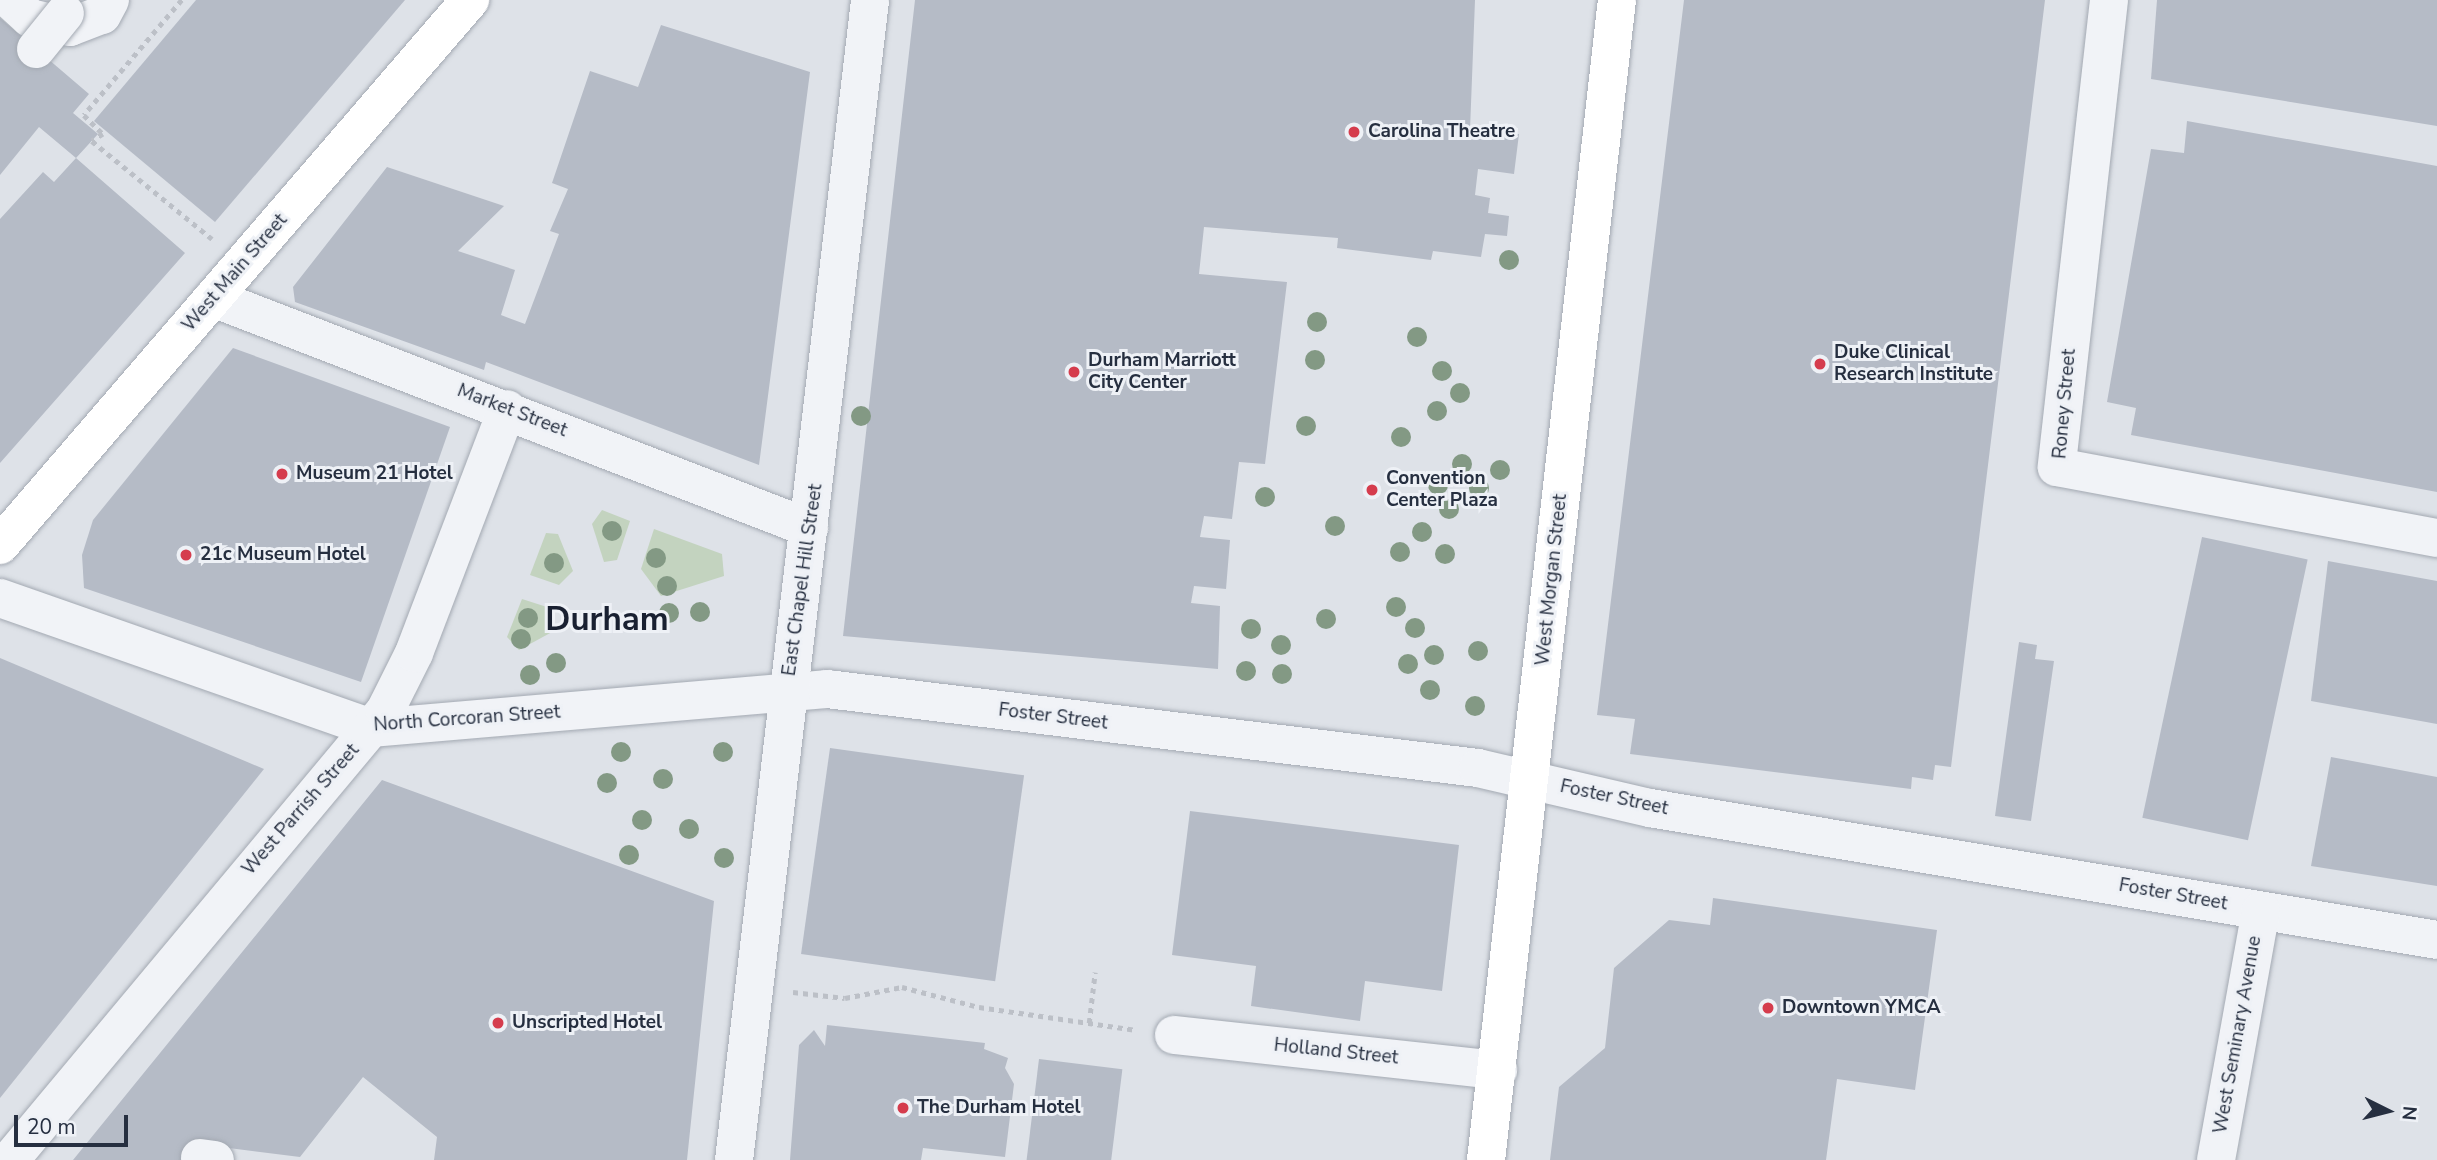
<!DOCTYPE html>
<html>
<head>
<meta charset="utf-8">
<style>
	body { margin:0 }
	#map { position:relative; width:2437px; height:1160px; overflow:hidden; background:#dee2e8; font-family:"Nunito Sans",sans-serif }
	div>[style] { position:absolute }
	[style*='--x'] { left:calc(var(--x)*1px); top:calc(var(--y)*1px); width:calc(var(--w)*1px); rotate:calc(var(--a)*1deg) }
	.green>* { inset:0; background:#c3d3bf }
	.building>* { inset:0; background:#b5bbc6; transform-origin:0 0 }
	.path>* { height:4.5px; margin-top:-2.25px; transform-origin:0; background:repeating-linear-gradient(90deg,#bcc0c7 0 5px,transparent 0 10px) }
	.roads { filter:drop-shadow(0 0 2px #a3a9b2) drop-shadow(0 0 2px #a3a9b2) }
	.minor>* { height:38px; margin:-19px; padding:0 19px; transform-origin:19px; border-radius:19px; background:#f1f3f7 }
	.major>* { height:38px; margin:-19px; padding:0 19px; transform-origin:19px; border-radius:19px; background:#fff }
	.bridges { filter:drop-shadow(0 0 2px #a3a9b2) drop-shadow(0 0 2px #a3a9b2) }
	.minor-bridge>* { height:38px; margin:-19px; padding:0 19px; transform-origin:19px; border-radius:19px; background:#f1f3f7 }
	.trees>* { width:20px; height:20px; margin:-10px; border-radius:50%; background:#839984 }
	.dots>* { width:19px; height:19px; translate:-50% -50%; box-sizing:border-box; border:4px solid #eef1f6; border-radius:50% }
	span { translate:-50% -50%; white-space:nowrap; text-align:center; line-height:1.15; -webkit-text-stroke:6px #eef1f6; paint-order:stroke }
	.poi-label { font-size:19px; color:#262f40; font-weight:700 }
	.left { translate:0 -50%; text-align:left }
	.street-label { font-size:19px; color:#262f40 }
	.town-label { font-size:33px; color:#192031; font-weight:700 }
	.north { position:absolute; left:2353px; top:1076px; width:70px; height:70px; -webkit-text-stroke:5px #eef1f6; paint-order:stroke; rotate:96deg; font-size:19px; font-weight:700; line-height:28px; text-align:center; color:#262f40 }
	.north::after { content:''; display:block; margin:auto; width:24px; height:32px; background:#262f40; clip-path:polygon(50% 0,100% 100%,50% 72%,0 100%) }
	.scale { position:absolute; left:14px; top:1115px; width:114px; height:32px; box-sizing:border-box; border:4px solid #262f40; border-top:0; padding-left:9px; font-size:21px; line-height:24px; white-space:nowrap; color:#262f40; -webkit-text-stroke:5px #eef1f6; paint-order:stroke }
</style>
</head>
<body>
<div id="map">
	<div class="green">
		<div style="clip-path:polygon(602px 510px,630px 521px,617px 560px,604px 562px,592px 524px)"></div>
		<div style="clip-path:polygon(654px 529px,722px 554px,724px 576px,661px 596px,641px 569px)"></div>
		<div style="clip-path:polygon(546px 533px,558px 534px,573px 571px,559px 585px,530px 575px)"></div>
		<div style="clip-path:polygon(522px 599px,550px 608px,552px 632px,519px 650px,507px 637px)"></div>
	</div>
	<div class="building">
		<div style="clip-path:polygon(196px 0,405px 0,215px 222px,94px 121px)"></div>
		<div style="clip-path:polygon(915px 0,1475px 0,1470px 130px,1519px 134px,1514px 174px,1478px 169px,1475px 195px,1490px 198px,1488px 213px,1509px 216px,1507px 236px,1485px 234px,1481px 257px,1433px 251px,1431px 260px,1337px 248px,1338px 238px,1204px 227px,1199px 274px,1287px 282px,1265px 464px,1239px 462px,1232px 519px,1204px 516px,1200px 537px,1230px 540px,1226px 589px,1194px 586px,1191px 603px,1220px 606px,1218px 669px,843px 636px)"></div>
		<div style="clip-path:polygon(1684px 0,2045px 0,1951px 767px,1935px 765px,1933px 780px,1912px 777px,1911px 789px,1630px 754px,1635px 719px,1597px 715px)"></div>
		<div style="clip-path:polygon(2157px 0,2437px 0,2437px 126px,2151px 79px)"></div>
		<div style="clip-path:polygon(0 18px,89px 94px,73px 113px,98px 134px,76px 158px,39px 127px,0 175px)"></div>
		<div style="clip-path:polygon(661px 25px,810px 72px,759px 465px,486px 362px,484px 370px,295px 302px,293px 287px,387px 167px,504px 206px,458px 251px,515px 270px,501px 315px,525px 324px,559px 234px,550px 231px,568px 189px,552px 183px,590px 71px,638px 87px)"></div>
		<div style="clip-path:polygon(2187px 121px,2437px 166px,2437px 492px,2131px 435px,2136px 408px,2107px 402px,2151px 149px,2184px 153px)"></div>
		<div style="clip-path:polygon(76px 158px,185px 253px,0 463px,0 219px,43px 172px,54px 182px)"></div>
		<div style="clip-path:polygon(233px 348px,450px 427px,361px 682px,84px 588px,82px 555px,93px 520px)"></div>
		<div style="left:2202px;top:537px;width:108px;height:287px;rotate:12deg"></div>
		<div style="clip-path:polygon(2328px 561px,2437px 581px,2437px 724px,2311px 701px)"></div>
		<div style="clip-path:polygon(2019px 642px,2037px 645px,2035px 659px,2054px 661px,2031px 821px,1995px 816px)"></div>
		<div style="clip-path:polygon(0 658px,264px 769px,0 1098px)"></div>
		<div style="left:830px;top:748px;width:196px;height:208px;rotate:8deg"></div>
		<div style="clip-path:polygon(2331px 757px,2437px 777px,2437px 886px,2311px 866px)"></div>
		<div style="clip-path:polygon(382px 780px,714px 901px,687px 1160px,434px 1160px,437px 1137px,363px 1077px,300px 1157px,198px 1144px,196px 1160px,73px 1160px)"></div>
		<div style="clip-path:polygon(1190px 811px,1459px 845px,1442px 991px,1365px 981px,1360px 1021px,1251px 1006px,1256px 966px,1172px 955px)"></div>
		<div style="clip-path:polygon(1713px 898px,1937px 930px,1915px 1090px,1837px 1079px,1826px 1160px,1550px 1160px,1559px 1087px,1605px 1048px,1614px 968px,1669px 920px,1710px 925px)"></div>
		<div style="clip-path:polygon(827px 1025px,985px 1043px,984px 1049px,1008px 1058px,1005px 1068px,1014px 1084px,1005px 1157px,923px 1148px,921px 1160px,790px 1160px,799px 1045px,814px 1030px,825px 1046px)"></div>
		<div style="left:1039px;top:1059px;width:84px;height:102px;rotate:7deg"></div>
	</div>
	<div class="path">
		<div style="--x:182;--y:0;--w:151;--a:130.4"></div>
		<div style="--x:84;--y:115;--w:27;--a:45"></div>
		<div style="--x:103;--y:134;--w:13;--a:148"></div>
		<div style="--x:92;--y:141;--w:155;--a:39.2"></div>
		<div style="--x:793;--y:992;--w:52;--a:6.6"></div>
		<div style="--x:845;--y:998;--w:58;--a:-10.9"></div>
		<div style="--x:902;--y:987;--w:80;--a:14.6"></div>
		<div style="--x:979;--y:1007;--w:159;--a:8.3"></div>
		<div style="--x:1089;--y:1023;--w:51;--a:-83.3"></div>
	</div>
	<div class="roads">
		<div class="minor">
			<div style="--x:10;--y:0;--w:27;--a:42"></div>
			<div style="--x:30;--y:18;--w:41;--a:12.7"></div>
			<div style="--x:70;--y:27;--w:34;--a:-21"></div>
			<div style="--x:102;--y:15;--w:17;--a:-62"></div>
			<div style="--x:2109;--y:0;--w:470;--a:96.4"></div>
			<div style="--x:2057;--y:467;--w:387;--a:10.6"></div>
			<div style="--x:213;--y:298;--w:639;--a:21.1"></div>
			<div style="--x:0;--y:598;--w:394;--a:19.3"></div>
			<div style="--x:372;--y:728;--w:457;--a:-4.9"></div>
			<div style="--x:827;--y:689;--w:656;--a:6.92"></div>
			<div style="--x:1478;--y:768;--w:177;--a:13.1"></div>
			<div style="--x:1650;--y:808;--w:798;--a:9.52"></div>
			<div style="--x:1174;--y:1035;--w:326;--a:6.2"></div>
			<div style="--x:200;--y:1158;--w:15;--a:8"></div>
			<div style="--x:10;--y:1160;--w:585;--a:-50.13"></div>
			<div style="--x:385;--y:711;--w:65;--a:-63.4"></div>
			<div style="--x:414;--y:653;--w:261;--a:-69.1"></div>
			<div style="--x:734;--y:1160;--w:1168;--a:-83.31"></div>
			<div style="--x:2216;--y:1160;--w:253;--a:-79.8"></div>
		</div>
		<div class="major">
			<div style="--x:0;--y:545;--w:720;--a:-49.23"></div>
			<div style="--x:1486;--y:1160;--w:1167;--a:-83.56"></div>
		</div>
	</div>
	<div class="bridges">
		<div class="minor-bridge">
			<div style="--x:36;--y:49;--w:46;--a:-51.1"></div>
		</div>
	</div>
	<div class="trees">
		<div style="left:1509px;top:260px"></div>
		<div style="left:1317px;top:322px"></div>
		<div style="left:1417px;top:337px"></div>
		<div style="left:1315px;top:360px"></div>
		<div style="left:1442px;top:371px"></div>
		<div style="left:1460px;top:393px"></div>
		<div style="left:1437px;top:411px"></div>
		<div style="left:861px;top:416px"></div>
		<div style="left:1306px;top:426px"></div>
		<div style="left:1401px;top:437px"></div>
		<div style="left:1462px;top:464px"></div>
		<div style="left:1500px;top:470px"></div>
		<div style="left:1438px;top:485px"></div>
		<div style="left:1479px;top:488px"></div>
		<div style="left:1265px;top:497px"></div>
		<div style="left:1449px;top:509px"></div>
		<div style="left:1335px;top:526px"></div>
		<div style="left:612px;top:531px"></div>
		<div style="left:1422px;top:532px"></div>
		<div style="left:1400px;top:552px"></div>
		<div style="left:1445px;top:554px"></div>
		<div style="left:656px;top:558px"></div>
		<div style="left:554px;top:563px"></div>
		<div style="left:667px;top:586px"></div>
		<div style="left:1396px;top:607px"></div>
		<div style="left:700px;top:612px"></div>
		<div style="left:669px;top:613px"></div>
		<div style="left:528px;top:618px"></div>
		<div style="left:1326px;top:619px"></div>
		<div style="left:1415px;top:628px"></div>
		<div style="left:1251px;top:629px"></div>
		<div style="left:521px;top:639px"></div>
		<div style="left:1281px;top:645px"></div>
		<div style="left:1478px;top:651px"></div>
		<div style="left:1434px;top:655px"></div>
		<div style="left:556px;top:663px"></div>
		<div style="left:1408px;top:664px"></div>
		<div style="left:1246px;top:671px"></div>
		<div style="left:1282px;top:674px"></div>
		<div style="left:530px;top:675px"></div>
		<div style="left:1430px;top:690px"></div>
		<div style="left:1475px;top:706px"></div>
		<div style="left:621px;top:752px"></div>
		<div style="left:723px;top:752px"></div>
		<div style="left:663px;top:779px"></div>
		<div style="left:607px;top:783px"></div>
		<div style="left:642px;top:820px"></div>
		<div style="left:689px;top:829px"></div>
		<div style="left:629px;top:855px"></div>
		<div style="left:724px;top:858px"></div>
	</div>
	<div class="dots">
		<div style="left:1354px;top:132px;background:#d53c4d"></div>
		<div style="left:1820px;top:364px;background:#d53c4d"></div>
		<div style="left:1074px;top:372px;background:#d53c4d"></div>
		<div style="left:282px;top:474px;background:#d53c4d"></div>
		<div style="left:1372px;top:490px;background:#d53c4d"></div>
		<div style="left:186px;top:555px;background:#d53c4d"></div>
		<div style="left:1768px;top:1008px;background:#d53c4d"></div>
		<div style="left:498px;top:1023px;background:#d53c4d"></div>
		<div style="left:903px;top:1108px;background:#d53c4d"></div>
	</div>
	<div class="poi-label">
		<span class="left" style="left:1368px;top:132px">Carolina Theatre</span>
		<span class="left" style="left:1834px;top:364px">Duke Clinical<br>Research Institute</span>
		<span class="left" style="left:1088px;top:372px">Durham Marriott<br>City Center</span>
		<span class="left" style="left:296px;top:474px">Museum 21 Hotel</span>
		<span class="left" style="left:1386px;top:490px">Convention<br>Center Plaza</span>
		<span class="left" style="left:200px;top:555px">21c Museum Hotel</span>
		<span class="left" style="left:1782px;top:1008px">Downtown YMCA</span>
		<span class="left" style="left:512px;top:1023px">Unscripted Hotel</span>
		<span class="left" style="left:917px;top:1108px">The Durham Hotel</span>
	</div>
	<div class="street-label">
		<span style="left:235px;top:273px;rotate:-49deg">West Main Street</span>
		<span style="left:2065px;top:404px;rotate:-85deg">Roney Street</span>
		<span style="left:512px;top:411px;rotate:21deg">Market Street</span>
		<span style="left:803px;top:580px;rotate:-82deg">East Chapel Hill Street</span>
		<span style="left:1552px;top:580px;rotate:-84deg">West Morgan Street</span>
		<span style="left:1053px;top:717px;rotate:7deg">Foster Street</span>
		<span style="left:467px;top:719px;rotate:-4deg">North Corcoran Street</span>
		<span style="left:1614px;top:798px;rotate:12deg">Foster Street</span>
		<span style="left:301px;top:810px;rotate:-49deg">West Parrish Street</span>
		<span style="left:2173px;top:895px;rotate:10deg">Foster Street</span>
		<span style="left:2238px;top:1035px;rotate:-80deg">West Seminary Avenue</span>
		<span style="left:1336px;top:1052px;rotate:6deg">Holland Street</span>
	</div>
	<div class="town-label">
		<span style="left:607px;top:620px">Durham</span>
	</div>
	<div class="north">N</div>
	<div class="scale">20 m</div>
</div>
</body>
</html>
